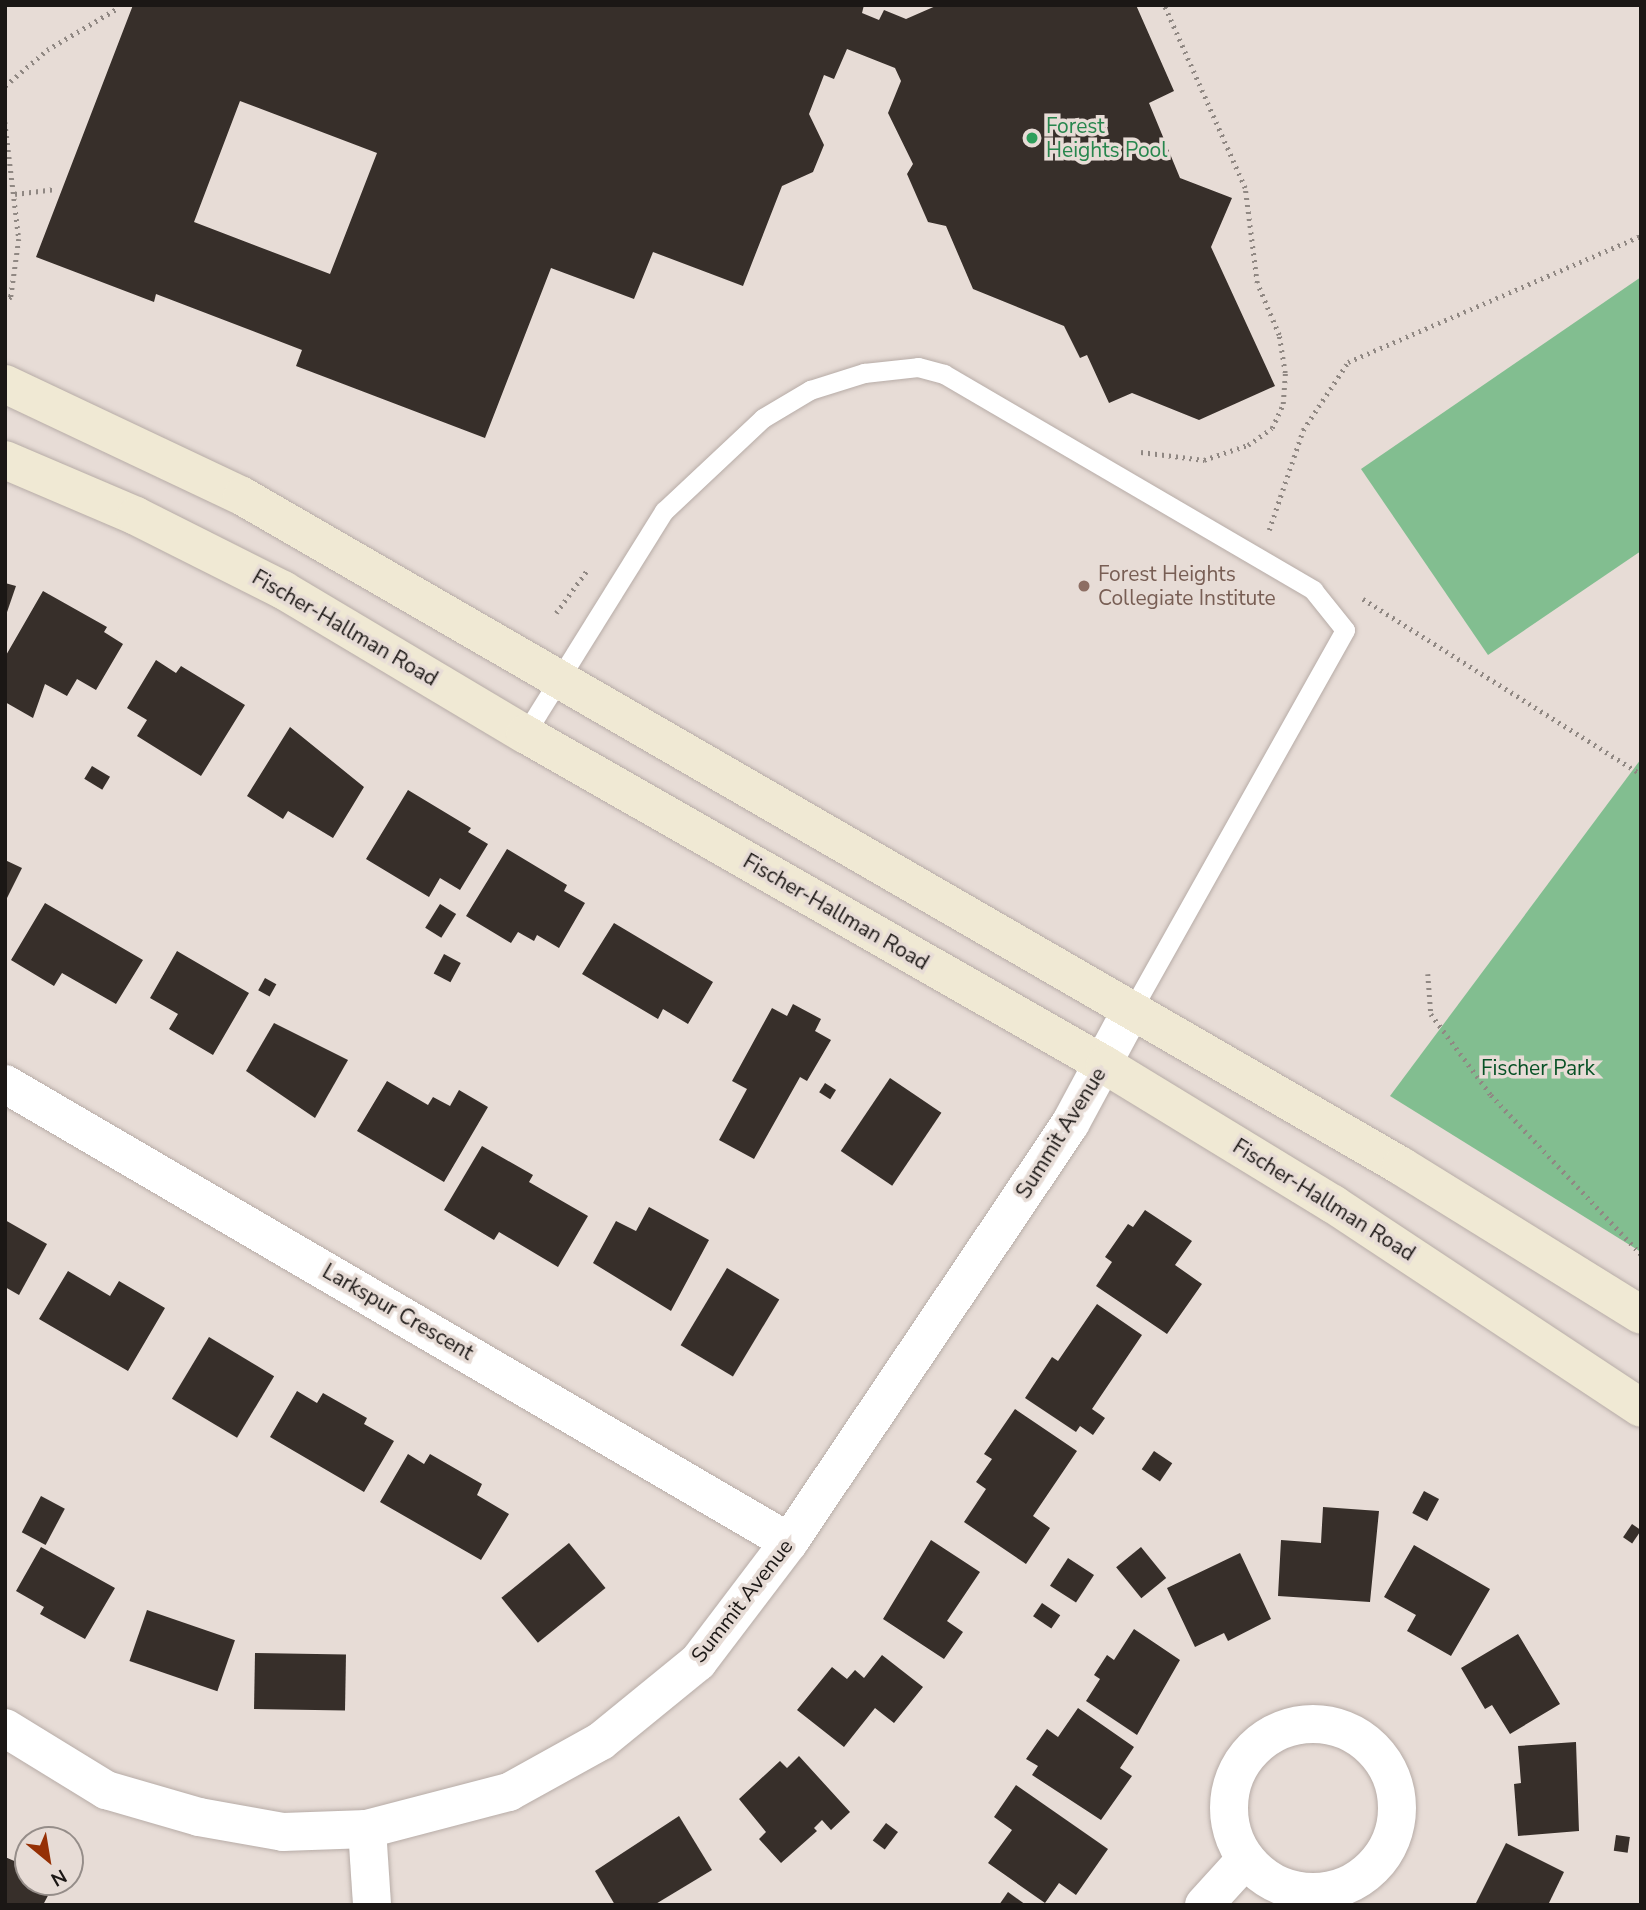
<!DOCTYPE html>
<html>
<head>
<meta charset="utf-8">
<style>
	body { margin:0 }
	#map { position:relative; width:1646px; height:1910px; overflow:hidden; background:#e7dcd6; font-family:"Nunito Sans",sans-serif }
	div>[style] { position:absolute }
	[style*='--x'] { left:calc(var(--x)*1px); top:calc(var(--y)*1px); width:calc(var(--w)*1px); rotate:calc(var(--a)*1deg) }
	.green>* { inset:0; background:#82be90 }
	.building>* { inset:0; background:#372f2a; transform-origin:0 0 }
	.path>* { height:4.5px; margin-top:-2.25px; transform-origin:0; background:repeating-linear-gradient(90deg,#908883 0 2px,transparent 0 7px) }
	.roads { filter:drop-shadow(0 0 2px #b7aca7) drop-shadow(0 0 2px #b7aca7) }
	.lane>* { height:19px; margin:-9.5px; padding:0 9.5px; transform-origin:9.5px; border-radius:9.5px; background:#fff }
	.street>* { height:38px; margin:-19px; padding:0 19px; transform-origin:19px; border-radius:19px; background:#fff }
	.street>.ring { margin:-19px; padding:0; box-sizing:content-box; background:none; border:38px solid #fff; border-radius:50% }
	.secondary>* { height:38px; margin:-19px; padding:0 19px; transform-origin:19px; border-radius:19px; background:#f0e9d4 }
	.dots>* { width:19px; height:19px; translate:-50% -50%; box-sizing:border-box; border:4px solid #e7dcd6; border-radius:50% }
	span { translate:-50% -50%; white-space:nowrap; text-align:center; line-height:1.15; -webkit-text-stroke:7px #e7dcd6; paint-order:stroke }
	.leisure-label { font-size:21px; color:#27864d }
	.left { translate:0 -50%; text-align:left }
	.education-label { font-size:21px; color:#785e54 }
	.street-label { font-size:21px; color:#1b1715 }
	.park-label { font-size:21px; color:#075125 }
	.frame { position:absolute; inset:0; border:7px solid #1b1715; pointer-events:none }
	.north { position:absolute; left:14px; top:1826px; width:70px; height:70px; box-sizing:border-box; background:#e7dcd6; border:2px solid #958d89; border-radius:50%; rotate:150deg; font-size:19px; font-weight:700; line-height:28px; text-align:center; color:#1b1715 }
	.north::after { content:''; display:block; margin:auto; width:24px; height:32px; background:#953005; clip-path:polygon(50% 0,100% 100%,50% 72%,0 100%) }
</style>
</head>
<body>
<div id="map">
	<div class="green">
		<div style="clip-path:polygon(1641px 277px,1641px 551px,1488px 655px,1361px 469px)"></div>
		<div style="clip-path:polygon(1641px 759px,1641px 1252px,1390px 1096px)"></div>
	</div>
	<div class="building">
		<div style="clip-path:polygon(evenodd,133px 5px,864px 5px,862px 13px,879px 20px,884px 10px,906px 19px,938px 5px,1136px 5px,1174px 91px,1149px 103px,1180px 178px,1232px 198px,1211px 247px,1275px 386px,1199px 420px,1132px 393px,1109px 403px,1087px 355px,1080px 358px,1064px 326px,973px 289px,946px 226px,928px 222px,907px 174px,913px 164px,888px 113px,901px 81px,895px 68px,847px 49px,834px 79px,824px 75px,809px 114px,824px 145px,813px 172px,782px 186px,743px 286px,653px 252px,634px 299px,551px 268px,485px 438px,296px 366px,302px 350px,156px 294px,154px 302px,36px 257px,133px 5px,240px 101px,377px 153px,330px 274px,194px 222px,240px 101px)"></div>
		<div style="clip-path:polygon(5px 583px,16px 586px,6px 615px,5px 615px)"></div>
		<div style="clip-path:polygon(43px 591px,107px 627px,104px 632px,123px 644px,96px 690px,77px 679px,67px 696px,45px 684px,33px 718px,5px 702px,5px 657px)"></div>
		<div style="clip-path:polygon(156px 660px,176px 673px,181px 666px,245px 705px,201px 776px,137px 736px,147px 720px,127px 708px)"></div>
		<div style="clip-path:polygon(290px 727px,364px 787px,333px 838px,288px 811px,283px 819px,247px 796px)"></div>
		<div style="left:92px;top:766px;width:21px;height:15px;rotate:31deg"></div>
		<div style="clip-path:polygon(408px 790px,471px 828px,468px 832px,488px 844px,460px 890px,440px 878px,429px 897px,366px 859px)"></div>
		<div style="clip-path:polygon(507px 849px,567px 885px,564px 891px,585px 903px,559px 948px,537px 935px,534px 941px,518px 932px,511px 943px,466px 916px)"></div>
		<div style="clip-path:polygon(5px 860px,22px 868px,5px 902px)"></div>
		<div style="clip-path:polygon(45px 903px,143px 960px,116px 1004px,62px 973px,54px 986px,11px 960px)"></div>
		<div style="left:440px;top:904px;width:19px;height:28px;rotate:32deg"></div>
		<div style="clip-path:polygon(614px 923px,713px 982px,688px 1024px,663px 1009px,658px 1019px,582px 974px)"></div>
		<div style="clip-path:polygon(177px 951px,249px 993px,213px 1055px,169px 1029px,178px 1014px,150px 998px)"></div>
		<div style="left:444px;top:954px;width:19px;height:22px;rotate:28deg"></div>
		<div style="left:265px;top:978px;width:13px;height:14px;rotate:29deg"></div>
		<div style="clip-path:polygon(793px 1004px,821px 1019px,815px 1031px,831px 1040px,807px 1081px,800px 1077px,754px 1159px,719px 1140px,747px 1089px,732px 1081px,772px 1008px,787px 1016px)"></div>
		<div style="clip-path:polygon(274px 1023px,348px 1060px,315px 1118px,246px 1071px)"></div>
		<div style="left:890px;top:1078px;width:62px;height:88px;rotate:34deg"></div>
		<div style="clip-path:polygon(387px 1081px,428px 1105px,433px 1097px,450px 1106px,459px 1090px,488px 1107px,444px 1182px,357px 1131px)"></div>
		<div style="left:825px;top:1083px;width:13px;height:11px;rotate:32deg"></div>
		<div style="clip-path:polygon(482px 1146px,533px 1175px,529px 1182px,588px 1216px,558px 1267px,499px 1232px,494px 1240px,444px 1210px)"></div>
		<div style="clip-path:polygon(649px 1207px,709px 1240px,671px 1311px,593px 1263px,616px 1221px,636px 1231px)"></div>
		<div style="clip-path:polygon(1145px 1210px,1192px 1241px,1175px 1265px,1202px 1284px,1167px 1334px,1096px 1286px,1112px 1262px,1105px 1257px,1128px 1224px,1133px 1227px)"></div>
		<div style="clip-path:polygon(5px 1220px,47px 1244px,19px 1295px,5px 1287px)"></div>
		<div style="left:727px;top:1268px;width:61px;height:90px;rotate:31deg"></div>
		<div style="clip-path:polygon(68px 1271px,110px 1296px,119px 1281px,165px 1308px,128px 1371px,39px 1319px)"></div>
		<div style="clip-path:polygon(1097px 1304px,1142px 1335px,1092px 1409px,1105px 1418px,1093px 1435px,1080px 1426px,1076px 1432px,1025px 1398px,1052px 1357px,1058px 1361px)"></div>
		<div style="left:209px;top:1337px;width:76px;height:72px;rotate:31deg"></div>
		<div style="clip-path:polygon(297px 1391px,317px 1403px,323px 1393px,367px 1418px,364px 1424px,394px 1441px,364px 1492px,270px 1437px)"></div>
		<div style="clip-path:polygon(1015px 1409px,1077px 1451px,1033px 1516px,1050px 1528px,1026px 1564px,964px 1522px,986px 1489px,976px 1482px,992px 1459px,984px 1454px)"></div>
		<div style="left:1154px;top:1451px;width:22px;height:22px;rotate:34deg"></div>
		<div style="clip-path:polygon(408px 1454px,424px 1464px,430px 1454px,482px 1484px,477px 1495px,509px 1514px,481px 1560px,380px 1502px)"></div>
		<div style="left:1424px;top:1491px;width:17px;height:25px;rotate:28deg"></div>
		<div style="left:41px;top:1496px;width:27px;height:41px;rotate:28deg"></div>
		<div style="clip-path:polygon(1323px 1507px,1379px 1511px,1370px 1602px,1278px 1596px,1281px 1540px,1321px 1543px)"></div>
		<div style="left:1632px;top:1524px;width:11px;height:16px;rotate:34deg"></div>
		<div style="clip-path:polygon(931px 1540px,980px 1572px,947px 1621px,963px 1632px,944px 1659px,883px 1619px)"></div>
		<div style="left:569px;top:1543px;width:58px;height:87px;rotate:51deg"></div>
		<div style="clip-path:polygon(1414px 1545px,1490px 1589px,1451px 1656px,1407px 1631px,1416px 1615px,1384px 1597px)"></div>
		<div style="clip-path:polygon(41px 1547px,115px 1588px,85px 1639px,40px 1614px,44px 1607px,16px 1591px)"></div>
		<div style="left:1141px;top:1547px;width:40px;height:32px;rotate:51deg"></div>
		<div style="clip-path:polygon(1240px 1553px,1271px 1619px,1228px 1641px,1224px 1633px,1195px 1647px,1167px 1588px)"></div>
		<div style="left:1068px;top:1558px;width:31px;height:33px;rotate:33deg"></div>
		<div style="left:1042px;top:1603px;width:22px;height:16px;rotate:34deg"></div>
		<div style="left:147px;top:1610px;width:93px;height:54px;rotate:19deg"></div>
		<div style="clip-path:polygon(1134px 1629px,1180px 1660px,1137px 1735px,1086px 1701px,1100px 1679px,1094px 1675px,1107px 1655px,1114px 1660px)"></div>
		<div style="clip-path:polygon(1518px 1634px,1560px 1704px,1510px 1734px,1492px 1705px,1485px 1709px,1461px 1668px)"></div>
		<div style="left:255px;top:1653px;width:91px;height:56px;rotate:1deg"></div>
		<div style="clip-path:polygon(882px 1655px,923px 1687px,894px 1723px,875px 1708px,844px 1747px,797px 1710px,832px 1667px,847px 1679px,855px 1670px,864px 1678px)"></div>
		<div style="clip-path:polygon(1078px 1708px,1134px 1747px,1120px 1768px,1132px 1776px,1101px 1820px,1032px 1775px,1038px 1766px,1026px 1759px,1047px 1729px,1058px 1737px)"></div>
		<div style="clip-path:polygon(1576px 1742px,1579px 1831px,1518px 1836px,1514px 1784px,1521px 1783px,1518px 1746px)"></div>
		<div style="clip-path:polygon(799px 1756px,850px 1812px,831px 1830px,822px 1820px,814px 1828px,817px 1831px,781px 1863px,759px 1839px,766px 1832px,739px 1799px,780px 1761px,787px 1768px)"></div>
		<div style="clip-path:polygon(1016px 1785px,1108px 1849px,1076px 1895px,1059px 1883px,1045px 1903px,988px 1863px,1012px 1830px,994px 1817px)"></div>
		<div style="clip-path:polygon(679px 1816px,712px 1870px,654px 1905px,615px 1905px,595px 1871px)"></div>
		<div style="left:886px;top:1823px;width:15px;height:22px;rotate:37deg"></div>
		<div style="left:1616px;top:1835px;width:14px;height:16px;rotate:8deg"></div>
		<div style="clip-path:polygon(1506px 1843px,1564px 1872px,1548px 1905px,1475px 1905px)"></div>
		<div style="clip-path:polygon(5px 1857px,19px 1863px,15px 1869px,28px 1875px,28px 1882px,52px 1888px,43px 1905px,5px 1905px)"></div>
		<div style="clip-path:polygon(1008px 1892px,1026px 1905px,999px 1905px)"></div>
	</div>
	<div class="path">
		<div style="--x:5;--y:86;--w:55;--a:-40.6"></div>
		<div style="--x:47;--y:50;--w:82;--a:-30.6"></div>
		<div style="--x:5;--y:122;--w:118;--a:83.2"></div>
		<div style="--x:19;--y:239;--w:59;--a:97.9"></div>
		<div style="--x:11;--y:297;--w:8;--a:140"></div>
		<div style="--x:15;--y:194;--w:41;--a:-7"></div>
		<div style="--x:1141;--y:452;--w:64;--a:7.2"></div>
		<div style="--x:1204;--y:460;--w:46;--a:-18.8"></div>
		<div style="--x:1248;--y:445;--w:29;--a:-35"></div>
		<div style="--x:1272;--y:428;--w:26;--a:-65"></div>
		<div style="--x:1283;--y:404;--w:31;--a:-86"></div>
		<div style="--x:1285;--y:373;--w:38;--a:-99"></div>
		<div style="--x:1279;--y:335;--w:56;--a:-112.9"></div>
		<div style="--x:1257;--y:283;--w:96;--a:-97.2"></div>
		<div style="--x:1245;--y:188;--w:200;--a:-113.9"></div>
		<div style="--x:1269;--y:530;--w:106;--a:-71.2"></div>
		<div style="--x:1303;--y:430;--w:82;--a:-56.5"></div>
		<div style="--x:1348;--y:362;--w:319;--a:-23.3"></div>
		<div style="--x:1363;--y:599;--w:328;--a:32.2"></div>
		<div style="--x:556;--y:613;--w:54;--a:-54"></div>
		<div style="--x:1428;--y:974;--w:40;--a:85.7"></div>
		<div style="--x:1431;--y:1014;--w:101;--a:53.5"></div>
		<div style="--x:1491;--y:1095;--w:219;--a:46.7"></div>
	</div>
	<div class="roads">
		<div class="lane">
			<div style="--x:525;--y:734;--w:263;--a:-58.1"></div>
			<div style="--x:664;--y:511;--w:136;--a:-43.2"></div>
			<div style="--x:763;--y:418;--w:55;--a:-30.8"></div>
			<div style="--x:810;--y:390;--w:57;--a:-17.5"></div>
			<div style="--x:864;--y:373;--w:54;--a:-6.3"></div>
			<div style="--x:918;--y:367;--w:27;--a:15"></div>
			<div style="--x:944;--y:374;--w:428;--a:30.3"></div>
			<div style="--x:1313;--y:590;--w:51;--a:51.3"></div>
			<div style="--x:1345;--y:630;--w:435;--a:119.3"></div>
		</div>
		<div class="street">
			<div style="--x:5;--y:1084;--w:908;--a:30.29"></div>
			<div class="ring" style="left:1229px;top:1724px;width:130px;height:130px"></div>
			<div style="--x:5;--y:1728;--w:119;--a:31.5"></div>
			<div style="--x:106;--y:1790;--w:97;--a:16.2"></div>
			<div style="--x:199;--y:1817;--w:85;--a:10.1"></div>
			<div style="--x:283;--y:1832;--w:84;--a:-2"></div>
			<div style="--x:367;--y:1829;--w:147;--a:-14.6"></div>
			<div style="--x:509;--y:1792;--w:105;--a:-29"></div>
			<div style="--x:601;--y:1741;--w:125;--a:-39.2"></div>
			<div style="--x:698;--y:1662;--w:151;--a:-52.8"></div>
			<div style="--x:789;--y:1542;--w:504;--a:-56.09"></div>
			<div style="--x:1070;--y:1124;--w:131;--a:-61.7"></div>
			<div style="--x:367;--y:1829;--w:76;--a:86.2"></div>
			<div style="--x:1204;--y:1905;--w:61;--a:-47.7"></div>
		</div>
		<div class="secondary">
			<div style="--x:5;--y:384;--w:262;--a:25.3"></div>
			<div style="--x:242;--y:496;--w:1339;--a:30.03"></div>
			<div style="--x:1401;--y:1166;--w:282;--a:31.8"></div>
			<div style="--x:5;--y:460;--w:142;--a:23.1"></div>
			<div style="--x:136;--y:516;--w:165;--a:26.7"></div>
			<div style="--x:283;--y:590;--w:282;--a:30.8"></div>
			<div style="--x:525;--y:734;--w:668;--a:29.71"></div>
			<div style="--x:1105;--y:1065;--w:267;--a:31.4"></div>
			<div style="--x:1333;--y:1204;--w:369;--a:33.5"></div>
		</div>
	</div>
	<div class="dots">
		<div style="left:1032px;top:138px;background:#2e9e5b"></div>
		<div style="left:1084px;top:586px;background:#8d6e63"></div>
	</div>
	<div class="leisure-label">
		<span class="left" style="left:1046px;top:138px">Forest<br>Heights Pool</span>
	</div>
	<div class="education-label">
		<span class="left" style="left:1098px;top:586px">Forest Heights<br>Collegiate Institute</span>
	</div>
	<div class="street-label">
		<span style="left:345px;top:628px;rotate:30deg">Fischer-Hallman Road</span>
		<span style="left:836px;top:912px;rotate:30deg">Fischer-Hallman Road</span>
		<span style="left:1061px;top:1133px;rotate:-58deg">Summit Avenue</span>
		<span style="left:1324px;top:1200px;rotate:32deg">Fischer-Hallman Road</span>
		<span style="left:398px;top:1312px;rotate:30deg">Larkspur Crescent</span>
		<span style="left:742px;top:1601px;rotate:-52deg">Summit Avenue</span>
	</div>
	<div class="park-label">
		<span style="left:1538px;top:1068px">Fischer Park</span>
	</div>
	<div class="frame"></div>
	<div class="north">N</div>
</div>
</body>
</html>
